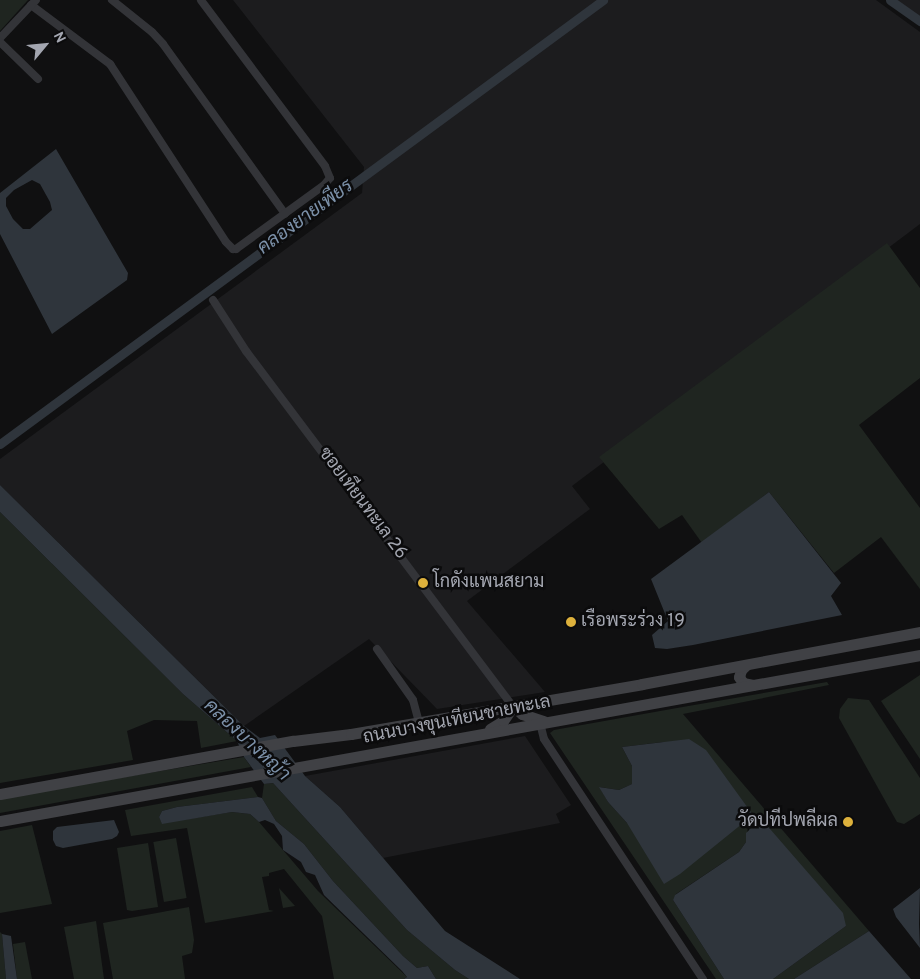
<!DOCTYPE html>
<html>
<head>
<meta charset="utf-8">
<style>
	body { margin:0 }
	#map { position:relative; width:920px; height:979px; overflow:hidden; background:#101011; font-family:Overpass,Sarabun,sans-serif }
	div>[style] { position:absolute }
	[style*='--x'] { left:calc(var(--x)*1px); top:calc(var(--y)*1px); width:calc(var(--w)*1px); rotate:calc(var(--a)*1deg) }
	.built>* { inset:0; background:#1c1c1e }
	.green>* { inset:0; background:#1f2520; transform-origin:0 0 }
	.water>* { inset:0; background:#2f353c }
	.canal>* { height:9px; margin:-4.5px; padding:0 4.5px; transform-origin:4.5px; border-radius:4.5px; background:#2f353c }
	.minor>* { height:8px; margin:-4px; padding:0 4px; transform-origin:4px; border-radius:4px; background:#333438 }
	.secondary>* { height:11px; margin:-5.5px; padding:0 5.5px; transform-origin:5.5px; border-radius:5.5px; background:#404145 }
	.dots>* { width:14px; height:14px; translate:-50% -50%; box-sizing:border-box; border:2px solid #0b0b0c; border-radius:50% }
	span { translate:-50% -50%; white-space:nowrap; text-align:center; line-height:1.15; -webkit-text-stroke:5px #0b0b0c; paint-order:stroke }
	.street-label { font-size:18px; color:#a3a6b0 }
	.poi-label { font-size:18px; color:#a3a6b0 }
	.left { translate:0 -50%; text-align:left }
	.right { translate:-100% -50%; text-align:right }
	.water-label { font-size:19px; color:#7c91a9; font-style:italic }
	.north { position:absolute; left:20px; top:20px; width:50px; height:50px; -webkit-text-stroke:4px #0b0b0c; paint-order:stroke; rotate:62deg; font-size:14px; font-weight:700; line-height:20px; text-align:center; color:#a3a6b0 }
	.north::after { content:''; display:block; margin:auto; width:18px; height:22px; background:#a3a6b0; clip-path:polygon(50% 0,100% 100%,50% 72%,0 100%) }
</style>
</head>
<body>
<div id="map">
	<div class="built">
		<div style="clip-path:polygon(233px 0,876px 0,920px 32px,920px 224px,572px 486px,590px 509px,467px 601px,545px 692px,437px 709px,369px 639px,244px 726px,0 485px,0 459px,362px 193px,364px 167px)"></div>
		<div style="clip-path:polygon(896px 0,920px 0,920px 18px,911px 12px)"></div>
		<div style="clip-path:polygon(525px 736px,571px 805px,556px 814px,560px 823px,383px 858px,340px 807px,305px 776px)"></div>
	</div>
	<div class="green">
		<div style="clip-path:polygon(0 0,28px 0,0 31px)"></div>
		<div style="clip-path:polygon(887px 243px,920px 288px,920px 378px,859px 425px,920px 508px,920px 589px,881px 537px,834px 573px,769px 492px,702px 543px,682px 515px,659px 529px,599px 457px)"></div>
		<div style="clip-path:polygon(0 512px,183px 694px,237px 741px,201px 748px,197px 721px,154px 720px,127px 731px,133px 760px,0 783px)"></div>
		<div style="clip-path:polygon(920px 675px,920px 759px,881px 701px)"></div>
		<div style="clip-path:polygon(evenodd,827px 682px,829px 685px,683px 714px,869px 931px,794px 979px,773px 979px,846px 926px,746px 842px,739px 852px,676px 894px,673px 900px,724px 979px,716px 979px,550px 733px,554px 730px,677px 708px,827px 682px,663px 742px,627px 823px,608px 802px,600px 787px,619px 790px,632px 784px,632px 766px,622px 747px,663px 742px)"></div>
		<div style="clip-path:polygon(848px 698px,869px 700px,920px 778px,920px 814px,904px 824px,897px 822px,839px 718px,840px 709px)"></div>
		<div style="clip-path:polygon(244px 757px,251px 767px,0 813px,0 798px)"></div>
		<div style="clip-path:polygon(273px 783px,407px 930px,455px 970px,469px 979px,436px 979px,428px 966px,417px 968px,403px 956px,333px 881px,304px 844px,276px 821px,262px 798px,264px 784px)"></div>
		<div style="clip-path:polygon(252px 787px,258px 797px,177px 807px,162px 811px,159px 817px,162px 823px,232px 812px,250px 814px,259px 822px,318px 891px,407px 977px,404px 979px,334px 979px,322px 916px,284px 869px,269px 873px,269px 876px,262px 877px,269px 910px,274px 911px,205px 923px,187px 828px,131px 836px,125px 810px)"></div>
		<div style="clip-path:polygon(32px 825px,52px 904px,0 913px,0 831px)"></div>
		<div style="left:176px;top:838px;width:61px;height:23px;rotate:80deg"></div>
		<div style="clip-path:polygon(148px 843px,158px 907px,132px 911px,127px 910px,117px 848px)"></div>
		<div style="clip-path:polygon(279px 888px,295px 906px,283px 908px)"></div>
		<div style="clip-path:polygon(189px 907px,194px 940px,192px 953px,182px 956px,185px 979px,113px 979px,103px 923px)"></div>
		<div style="clip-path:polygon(96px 921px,104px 979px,74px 979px,64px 927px)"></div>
		<div style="clip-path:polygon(0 932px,2px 934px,6px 979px,0 979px)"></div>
		<div style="clip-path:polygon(25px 942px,32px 979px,17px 979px,13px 944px)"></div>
	</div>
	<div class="water">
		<div style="clip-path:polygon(evenodd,56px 149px,128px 273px,127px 280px,52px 334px,0 234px,0 193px,56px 149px,32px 180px,40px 184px,50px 202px,52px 210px,30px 229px,23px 229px,13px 219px,6px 206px,6px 198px,14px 190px,32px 180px)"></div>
		<div style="clip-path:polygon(0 485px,244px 726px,260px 738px,275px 735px,305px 776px,340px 807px,445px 931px,520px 979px,469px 979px,455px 970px,407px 930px,273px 783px,264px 784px,244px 757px,237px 741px,183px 694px,0 512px)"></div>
		<div style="clip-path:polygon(769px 492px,841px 583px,831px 596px,842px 615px,693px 645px,667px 649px,655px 648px,652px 635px,668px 621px,651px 579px)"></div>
		<div style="clip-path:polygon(689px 739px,706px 750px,753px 815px,680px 874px,664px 884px,627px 823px,608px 802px,599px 787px,619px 790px,632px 784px,632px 766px,622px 747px)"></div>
		<div style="clip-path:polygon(258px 797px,262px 798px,276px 821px,304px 844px,333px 881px,403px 956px,417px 968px,428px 966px,436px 979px,404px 979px,407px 977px,402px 971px,324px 895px,315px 875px,306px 872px,301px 862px,283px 850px,282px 836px,274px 824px,265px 820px,259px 822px,250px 814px,232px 812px,162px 824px,159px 817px,162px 811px,177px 807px)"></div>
		<div style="clip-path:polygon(114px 820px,119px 832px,117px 836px,112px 839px,63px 848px,56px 846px,53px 840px,53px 831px,57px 827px)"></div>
		<div style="clip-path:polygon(764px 822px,843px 913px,846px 926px,773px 979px,724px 979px,673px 900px,675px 895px,739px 852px,746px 842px,746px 833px,753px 826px)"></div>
		<div style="clip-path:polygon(920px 888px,919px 924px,920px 948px,896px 917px,893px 909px)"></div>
		<div style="clip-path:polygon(869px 931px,911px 979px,794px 979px)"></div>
		<div style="clip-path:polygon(2px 934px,11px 936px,17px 979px,6px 979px)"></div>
	</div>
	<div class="canal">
		<div style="--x:890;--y:0;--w:37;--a:35"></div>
		<div style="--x:0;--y:444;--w:749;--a:-36.36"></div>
	</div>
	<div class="minor">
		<div style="--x:112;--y:0;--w:51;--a:38.7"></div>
		<div style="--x:152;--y:32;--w:16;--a:47"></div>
		<div style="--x:163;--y:44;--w:209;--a:54.3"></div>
		<div style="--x:31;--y:5;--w:99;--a:36.8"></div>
		<div style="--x:110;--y:64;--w:212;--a:56.9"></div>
		<div style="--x:226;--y:242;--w:10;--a:45"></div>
		<div style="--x:233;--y:249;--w:3;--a:0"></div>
		<div style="--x:236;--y:249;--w:109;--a:-36"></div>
		<div style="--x:324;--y:185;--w:9;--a:-49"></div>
		<div style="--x:330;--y:178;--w:13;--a:-113"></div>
		<div style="--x:325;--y:166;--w:207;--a:-126.8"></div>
		<div style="--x:0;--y:38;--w:52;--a:-46.5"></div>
		<div style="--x:0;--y:42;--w:53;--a:44.2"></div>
		<div style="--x:213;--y:300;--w:61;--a:57.1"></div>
		<div style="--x:246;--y:351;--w:444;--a:53.1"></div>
		<div style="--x:377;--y:649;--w:62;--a:54.8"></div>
		<div style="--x:413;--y:700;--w:23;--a:75"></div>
		<div style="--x:540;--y:723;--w:16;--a:76"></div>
		<div style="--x:544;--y:739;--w:288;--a:56.5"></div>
	</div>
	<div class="secondary">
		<div style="--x:746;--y:665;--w:7;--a:135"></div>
		<div style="--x:741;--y:670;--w:7;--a:106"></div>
		<div style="--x:739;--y:677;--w:7;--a:56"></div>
		<div style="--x:743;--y:683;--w:10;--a:11"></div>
		<div style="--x:490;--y:729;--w:15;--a:-32"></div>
		<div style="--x:503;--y:721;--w:18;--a:-56"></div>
		<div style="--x:513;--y:706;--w:12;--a:42"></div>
		<div style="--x:522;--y:714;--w:23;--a:18"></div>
		<div style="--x:0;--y:794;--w:298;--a:-10.3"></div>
		<div style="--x:293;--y:741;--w:58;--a:-6.9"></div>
		<div style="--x:351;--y:734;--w:295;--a:-9.7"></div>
		<div style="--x:642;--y:684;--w:283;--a:-10.6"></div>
		<div style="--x:0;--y:821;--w:935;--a:-10.23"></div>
	</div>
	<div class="dots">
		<div style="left:423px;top:583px;background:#ddb13c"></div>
		<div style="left:571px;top:622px;background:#ddb13c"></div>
		<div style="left:848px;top:822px;background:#ddb13c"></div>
	</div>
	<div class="street-label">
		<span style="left:362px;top:504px;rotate:53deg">ซอยเทียนทะเล 26</span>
		<span style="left:457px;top:721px;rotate:-11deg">ถนนบางขุนเทียนชายทะเล</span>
	</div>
	<div class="poi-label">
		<span class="left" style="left:433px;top:583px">โกดังแพนสยาม</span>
		<span class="left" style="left:581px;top:622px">เรือพระร่วง 19</span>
		<span class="right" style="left:838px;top:822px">วัดปทีปพลีผล</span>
	</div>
	<div class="water-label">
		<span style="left:306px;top:218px;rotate:-36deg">คลองยายเพียร</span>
		<span style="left:246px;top:741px;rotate:43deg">คลองบางหญ้า</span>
	</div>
	<div class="north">N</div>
</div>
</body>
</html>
